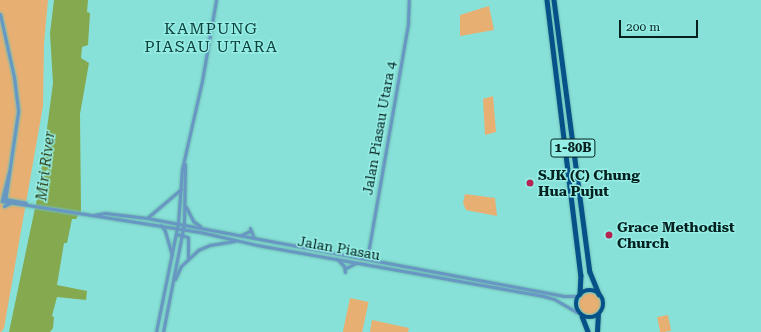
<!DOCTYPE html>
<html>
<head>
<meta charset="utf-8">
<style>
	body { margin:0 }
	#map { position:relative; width:761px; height:332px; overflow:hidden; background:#88e1d8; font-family:"Roboto Serif",serif }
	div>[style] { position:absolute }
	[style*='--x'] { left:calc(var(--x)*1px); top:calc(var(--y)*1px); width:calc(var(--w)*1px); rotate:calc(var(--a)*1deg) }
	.green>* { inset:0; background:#e8af72; transform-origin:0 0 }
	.round { border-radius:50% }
	.water>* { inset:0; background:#85a94f }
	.roads { filter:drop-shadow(0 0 1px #70beb7) drop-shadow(0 0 1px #70beb7) }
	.minor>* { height:3px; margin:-1.5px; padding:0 1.5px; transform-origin:1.5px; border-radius:1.5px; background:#6897c3 }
	.highway>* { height:4.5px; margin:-2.25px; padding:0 2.25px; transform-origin:2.25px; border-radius:2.25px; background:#065288 }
	.highway>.ring { margin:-2.25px; padding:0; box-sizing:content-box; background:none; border:4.5px solid #065288; border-radius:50% }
	.dots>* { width:11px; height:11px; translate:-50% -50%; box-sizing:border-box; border:2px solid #95eee5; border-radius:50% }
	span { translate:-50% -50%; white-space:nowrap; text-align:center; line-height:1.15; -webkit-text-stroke:3px #95eee5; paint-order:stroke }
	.shield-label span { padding:1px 3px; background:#95eee5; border:1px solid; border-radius:3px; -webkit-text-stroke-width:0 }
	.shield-label { font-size:13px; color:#04211f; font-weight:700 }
	.street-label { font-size:14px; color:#04211f }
	.poi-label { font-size:14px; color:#04211f; font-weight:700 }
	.left { translate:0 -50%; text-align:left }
	.water-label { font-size:15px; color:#2b3a14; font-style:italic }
	.quarter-label { font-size:16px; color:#0f413d; letter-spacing:1px }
	.scale { position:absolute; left:619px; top:20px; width:79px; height:18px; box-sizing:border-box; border:2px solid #04211f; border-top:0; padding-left:5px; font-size:12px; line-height:14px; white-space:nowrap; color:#04211f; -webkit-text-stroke:3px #95eee5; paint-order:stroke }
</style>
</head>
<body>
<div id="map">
	<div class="green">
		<div style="clip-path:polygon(0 0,48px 0,44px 44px,43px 106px,4px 328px,1px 332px,0 332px)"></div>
		<div style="clip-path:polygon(489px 6px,494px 30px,460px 36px,460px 15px)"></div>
		<div style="clip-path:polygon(493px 96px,496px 132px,485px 135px,483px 99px)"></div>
		<div style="clip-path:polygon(465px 194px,495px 198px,497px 216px,466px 210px,463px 203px)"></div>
		<div class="round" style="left:579px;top:293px;width:22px;height:22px"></div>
		<div style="left:350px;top:298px;width:19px;height:35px;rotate:12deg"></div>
		<div style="left:668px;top:315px;width:16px;height:11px;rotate:79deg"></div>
		<div style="clip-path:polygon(372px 320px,409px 328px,408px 332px,370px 332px)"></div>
	</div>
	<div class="water">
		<div style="clip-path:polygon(54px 0,88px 0,87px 12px,90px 13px,88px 45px,82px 47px,81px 58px,89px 63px,80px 114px,81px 211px,76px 219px,72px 219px,67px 243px,64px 243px,57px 285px,87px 291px,86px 300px,57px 297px,52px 316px,54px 317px,53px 328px,50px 332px,9px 332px,39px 189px,53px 83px,50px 33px)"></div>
	</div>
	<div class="roads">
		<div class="minor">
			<div style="--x:0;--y:14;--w:65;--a:77.5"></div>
			<div style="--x:14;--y:77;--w:35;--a:83"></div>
			<div style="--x:18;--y:112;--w:90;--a:98.3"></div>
			<div style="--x:9;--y:172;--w:30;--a:104"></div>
			<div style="--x:2;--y:201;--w:200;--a:8.9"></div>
			<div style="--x:200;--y:232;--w:58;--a:12.8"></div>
			<div style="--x:257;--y:245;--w:291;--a:10.1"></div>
			<div style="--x:543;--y:296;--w:11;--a:15"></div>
			<div style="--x:554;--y:299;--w:28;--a:30"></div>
			<div style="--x:4;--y:199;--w:22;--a:10"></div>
			<div style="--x:4;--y:206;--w:7;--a:-27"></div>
			<div style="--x:186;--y:207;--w:16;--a:63"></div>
			<div style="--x:193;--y:221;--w:9;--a:36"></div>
			<div style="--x:94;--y:215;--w:11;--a:-10"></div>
			<div style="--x:105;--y:213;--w:42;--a:6.8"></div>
			<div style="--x:147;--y:218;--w:423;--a:10.6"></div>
			<div style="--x:563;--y:296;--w:15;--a:0"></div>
			<div style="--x:147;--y:218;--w:45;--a:-40.5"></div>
			<div style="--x:161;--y:225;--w:7;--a:56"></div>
			<div style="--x:165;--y:231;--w:25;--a:74"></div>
			<div style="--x:250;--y:228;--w:11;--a:68"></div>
			<div style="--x:176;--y:234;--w:12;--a:14"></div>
			<div style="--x:188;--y:237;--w:22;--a:90"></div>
			<div style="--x:241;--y:235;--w:10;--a:-24"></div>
			<div style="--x:357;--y:257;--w:12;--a:-24"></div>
			<div style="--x:337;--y:259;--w:10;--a:45"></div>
			<div style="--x:344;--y:266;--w:6;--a:81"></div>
			<div style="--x:367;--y:259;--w:240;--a:-80.1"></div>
			<div style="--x:408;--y:23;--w:23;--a:-88"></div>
			<div style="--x:346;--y:268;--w:11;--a:-27"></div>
			<div style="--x:175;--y:279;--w:14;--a:-65"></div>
			<div style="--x:181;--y:266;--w:23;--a:-43"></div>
			<div style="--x:198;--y:250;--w:13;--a:-23"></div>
			<div style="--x:210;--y:245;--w:25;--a:-9"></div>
			<div style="--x:156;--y:332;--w:111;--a:-78.6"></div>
			<div style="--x:178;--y:223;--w:54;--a:-85.8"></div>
			<div style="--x:182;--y:169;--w:90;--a:-77.2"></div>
			<div style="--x:202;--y:81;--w:82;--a:-80.2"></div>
			<div style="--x:163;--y:332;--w:110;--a:-79"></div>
			<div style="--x:184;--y:224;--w:60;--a:-89"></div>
		</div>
		<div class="highway">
			<div style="--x:547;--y:0;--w:277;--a:83"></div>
			<div style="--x:581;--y:275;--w:19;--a:93"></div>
			<div style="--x:554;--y:0;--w:274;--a:82.5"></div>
			<div style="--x:590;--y:272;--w:24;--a:68"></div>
			<div class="ring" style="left:576px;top:290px;width:23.5px;height:23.5px"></div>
			<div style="--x:582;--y:316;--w:17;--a:69"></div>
			<div style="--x:597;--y:332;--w:17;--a:-87"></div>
		</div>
	</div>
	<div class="dots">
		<div style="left:530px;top:183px;background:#b52554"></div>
		<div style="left:609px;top:235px;background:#b52554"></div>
	</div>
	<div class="shield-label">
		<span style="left:573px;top:148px">1-80B</span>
	</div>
	<div class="street-label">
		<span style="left:379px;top:128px;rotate:-80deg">Jalan Piasau Utara 4</span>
		<span style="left:339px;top:248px;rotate:10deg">Jalan Piasau</span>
	</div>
	<div class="poi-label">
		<span class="left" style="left:538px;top:183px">SJK (C) Chung<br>Hua Pujut</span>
		<span class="left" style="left:617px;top:235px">Grace Methodist<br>Church</span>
	</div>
	<div class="water-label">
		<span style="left:46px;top:166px;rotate:-83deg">Miri River</span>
	</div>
	<div class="quarter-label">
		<span style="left:211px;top:38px">KAMPUNG<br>PIASAU UTARA</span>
	</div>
	<div class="scale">200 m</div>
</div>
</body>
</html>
